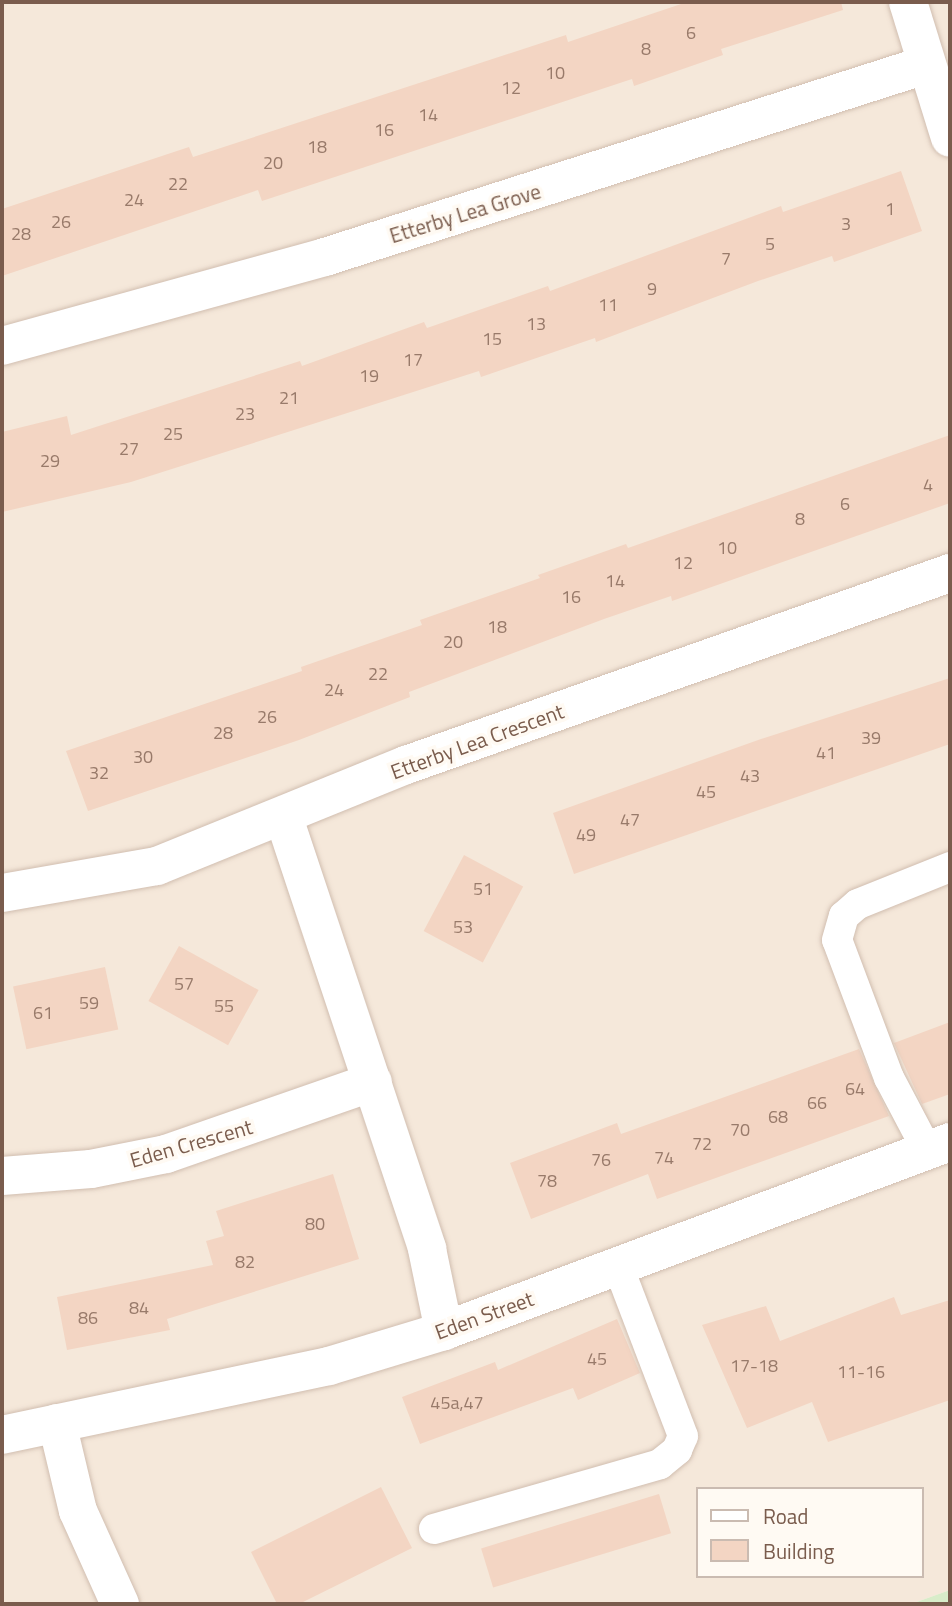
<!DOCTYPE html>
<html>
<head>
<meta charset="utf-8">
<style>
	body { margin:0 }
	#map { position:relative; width:952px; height:1606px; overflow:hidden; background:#fdf6ec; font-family:"Titillium Web",sans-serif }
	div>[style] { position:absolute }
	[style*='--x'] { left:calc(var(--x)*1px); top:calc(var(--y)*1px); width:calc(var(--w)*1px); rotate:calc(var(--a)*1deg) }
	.residential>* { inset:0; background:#f5e8da }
	.green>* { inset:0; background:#d8ecc9 }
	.building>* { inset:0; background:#f3d5c3; transform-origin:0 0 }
	.roads { filter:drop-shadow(0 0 2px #d1beb0) drop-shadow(0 0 2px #d1beb0) }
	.lane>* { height:30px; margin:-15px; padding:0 15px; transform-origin:15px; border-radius:15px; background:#fff }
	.street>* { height:38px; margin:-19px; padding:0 19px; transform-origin:19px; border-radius:19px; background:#fff }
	span { translate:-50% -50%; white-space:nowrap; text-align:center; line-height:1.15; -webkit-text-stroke:7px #fffaf3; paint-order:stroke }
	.number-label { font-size:18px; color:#987a6a }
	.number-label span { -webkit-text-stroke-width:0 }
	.street-label { font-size:21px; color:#7a5c4d }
	.frame { position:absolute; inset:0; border:4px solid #7a5c4d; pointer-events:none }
	.legend { position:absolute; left:696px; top:1487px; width:228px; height:91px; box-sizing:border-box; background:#fffaf3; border:2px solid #cabbb1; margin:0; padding:9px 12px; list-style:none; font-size:21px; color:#7a5c4d }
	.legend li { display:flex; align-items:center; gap:14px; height:35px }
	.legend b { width:35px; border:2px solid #cabbb1 }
</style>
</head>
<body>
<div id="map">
	<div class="residential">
		<div style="clip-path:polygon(evenodd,2px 2px,950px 2px,950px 1590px,911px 1604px,2px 1604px,2px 2px,698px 1489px,922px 1489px,922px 1576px,698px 1576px,698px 1489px)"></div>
	</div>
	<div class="green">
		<div style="clip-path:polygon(950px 1590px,950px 1604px,911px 1604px)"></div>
	</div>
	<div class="building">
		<div style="clip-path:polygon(687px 2px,841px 2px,843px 10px,721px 49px,723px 55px,634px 86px,632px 79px,262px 201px,258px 190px,2px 276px,2px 209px,189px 147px,193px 157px,566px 35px,568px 42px)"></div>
		<div style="clip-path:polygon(901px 171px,922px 231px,834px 262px,832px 256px,758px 281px,596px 342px,595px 338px,481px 377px,479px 371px,131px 482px,2px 512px,2px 432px,67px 416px,71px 435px,300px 361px,302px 366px,424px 322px,427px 328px,548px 286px,550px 291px,781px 206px,783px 212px)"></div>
		<div style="clip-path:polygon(950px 435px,950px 503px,672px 601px,671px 596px,604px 619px,409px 692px,410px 697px,299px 740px,88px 811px,66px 751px,302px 671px,301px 667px,422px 625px,420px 620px,540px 578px,538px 575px,626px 544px,628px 548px)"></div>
		<div style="clip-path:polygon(950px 678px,950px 744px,574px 874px,553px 813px,761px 739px)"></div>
		<div style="left:464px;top:855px;width:67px;height:86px;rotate:28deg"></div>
		<div style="left:179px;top:946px;width:91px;height:63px;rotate:29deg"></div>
		<div style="left:105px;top:967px;width:64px;height:94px;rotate:78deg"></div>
		<div style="clip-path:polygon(950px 1022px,950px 1094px,922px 1104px,894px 1043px)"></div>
		<div style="clip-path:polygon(859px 1049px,889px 1116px,657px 1199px,648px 1174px,531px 1219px,510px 1163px,617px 1123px,621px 1134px)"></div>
		<div style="clip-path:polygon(333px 1174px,359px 1259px,167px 1319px,170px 1330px,67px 1350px,57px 1297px,213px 1265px,206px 1241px,224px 1236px,216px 1211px)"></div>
		<div style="clip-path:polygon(894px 1297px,901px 1315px,950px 1300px,950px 1400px,828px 1442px,812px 1402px,747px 1428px,702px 1325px,766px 1306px,780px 1341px)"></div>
		<div style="clip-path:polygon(617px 1319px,640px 1373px,578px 1400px,573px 1388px,420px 1444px,402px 1397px,495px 1362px,498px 1370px)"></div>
		<div style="clip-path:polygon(381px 1487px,412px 1548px,299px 1604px,277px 1604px,251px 1552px)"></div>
		<div style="left:659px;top:1494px;width:41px;height:186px;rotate:73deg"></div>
	</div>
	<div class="roads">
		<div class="lane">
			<div style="--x:927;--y:1150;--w:81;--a:-117.8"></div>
			<div style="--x:889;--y:1078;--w:147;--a:-110.6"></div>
			<div style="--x:837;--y:940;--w:25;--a:-74"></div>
			<div style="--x:844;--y:916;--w:18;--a:-41"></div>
			<div style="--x:858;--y:904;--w:99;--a:-21.9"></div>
			<div style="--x:434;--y:1529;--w:235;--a:-16"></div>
			<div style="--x:660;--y:1464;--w:22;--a:-39"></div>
			<div style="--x:677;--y:1450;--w:15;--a:-67"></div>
			<div style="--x:683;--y:1436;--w:182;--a:-110.9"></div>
		</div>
		<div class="street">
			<div style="--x:908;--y:2;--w:142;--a:72.8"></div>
			<div style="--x:2;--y:346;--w:335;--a:-15.4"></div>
			<div style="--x:325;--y:257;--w:630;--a:-17.74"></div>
			<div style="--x:284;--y:818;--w:454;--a:71.6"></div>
			<div style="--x:427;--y:1249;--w:84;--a:78.3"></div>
			<div style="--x:2;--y:893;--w:157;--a:-9.9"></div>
			<div style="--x:157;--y:866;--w:269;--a:-22.1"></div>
			<div style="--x:406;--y:765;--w:577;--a:-19.44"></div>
			<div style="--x:2;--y:1176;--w:89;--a:-4.5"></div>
			<div style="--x:91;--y:1169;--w:76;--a:-11.3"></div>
			<div style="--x:166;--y:1154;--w:219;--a:-19.2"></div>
			<div style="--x:57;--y:1423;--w:90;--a:76.6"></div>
			<div style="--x:78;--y:1511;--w:102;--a:65.7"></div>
			<div style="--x:2;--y:1435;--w:334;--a:-11.9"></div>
			<div style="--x:329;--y:1366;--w:120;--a:-16.9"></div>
			<div style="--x:444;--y:1331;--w:540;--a:-20.48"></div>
		</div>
	</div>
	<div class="number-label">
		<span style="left:691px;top:33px">6</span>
		<span style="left:646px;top:49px">8</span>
		<span style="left:555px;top:73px">10</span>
		<span style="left:511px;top:88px">12</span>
		<span style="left:428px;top:115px">14</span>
		<span style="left:384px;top:130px">16</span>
		<span style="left:317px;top:147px">18</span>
		<span style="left:273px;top:163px">20</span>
		<span style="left:178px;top:184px">22</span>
		<span style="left:134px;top:200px">24</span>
		<span style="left:890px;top:209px">1</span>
		<span style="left:61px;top:222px">26</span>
		<span style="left:846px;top:224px">3</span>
		<span style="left:21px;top:234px">28</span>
		<span style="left:770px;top:244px">5</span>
		<span style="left:726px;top:259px">7</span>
		<span style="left:652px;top:289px">9</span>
		<span style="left:608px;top:305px">11</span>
		<span style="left:536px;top:324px">13</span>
		<span style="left:492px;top:339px">15</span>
		<span style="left:413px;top:360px">17</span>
		<span style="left:369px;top:376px">19</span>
		<span style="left:289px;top:398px">21</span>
		<span style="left:245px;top:414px">23</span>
		<span style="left:173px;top:434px">25</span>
		<span style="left:129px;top:449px">27</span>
		<span style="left:50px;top:461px">29</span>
		<span style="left:928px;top:485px">4</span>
		<span style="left:845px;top:504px">6</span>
		<span style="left:800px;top:519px">8</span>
		<span style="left:727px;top:548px">10</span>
		<span style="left:683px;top:563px">12</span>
		<span style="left:615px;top:581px">14</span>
		<span style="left:571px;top:597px">16</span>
		<span style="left:497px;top:627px">18</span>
		<span style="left:453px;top:642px">20</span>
		<span style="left:378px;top:674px">22</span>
		<span style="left:334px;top:690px">24</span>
		<span style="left:267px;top:717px">26</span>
		<span style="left:223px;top:733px">28</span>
		<span style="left:871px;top:738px">39</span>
		<span style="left:826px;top:753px">41</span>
		<span style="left:143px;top:757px">30</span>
		<span style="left:99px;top:773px">32</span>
		<span style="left:750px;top:776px">43</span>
		<span style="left:706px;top:792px">45</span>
		<span style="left:630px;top:820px">47</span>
		<span style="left:586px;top:835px">49</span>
		<span style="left:483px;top:889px">51</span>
		<span style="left:463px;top:927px">53</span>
		<span style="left:184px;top:984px">57</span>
		<span style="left:89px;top:1003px">59</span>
		<span style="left:224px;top:1006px">55</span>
		<span style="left:43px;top:1013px">61</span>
		<span style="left:855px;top:1089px">64</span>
		<span style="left:817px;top:1103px">66</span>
		<span style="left:778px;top:1117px">68</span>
		<span style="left:740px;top:1130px">70</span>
		<span style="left:702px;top:1144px">72</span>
		<span style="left:664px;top:1158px">74</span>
		<span style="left:601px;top:1160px">76</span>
		<span style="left:547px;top:1181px">78</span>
		<span style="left:315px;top:1224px">80</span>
		<span style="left:245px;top:1262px">82</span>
		<span style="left:139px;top:1308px">84</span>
		<span style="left:88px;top:1318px">86</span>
		<span style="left:597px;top:1359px">45</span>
		<span style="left:754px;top:1366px">17-18</span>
		<span style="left:861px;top:1372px">11-16</span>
		<span style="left:457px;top:1403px">45a,47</span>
	</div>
	<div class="street-label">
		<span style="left:465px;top:213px;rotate:-17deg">Etterby Lea Grove</span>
		<span style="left:477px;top:741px;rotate:-20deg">Etterby Lea Crescent</span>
		<span style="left:191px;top:1143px;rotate:-16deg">Eden Crescent</span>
		<span style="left:484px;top:1315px;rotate:-20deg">Eden Street</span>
	</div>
	<div class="frame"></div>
	<ul class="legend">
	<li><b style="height:9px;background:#fff"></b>Road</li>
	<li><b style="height:19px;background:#f3d5c3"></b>Building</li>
	</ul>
</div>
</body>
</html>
